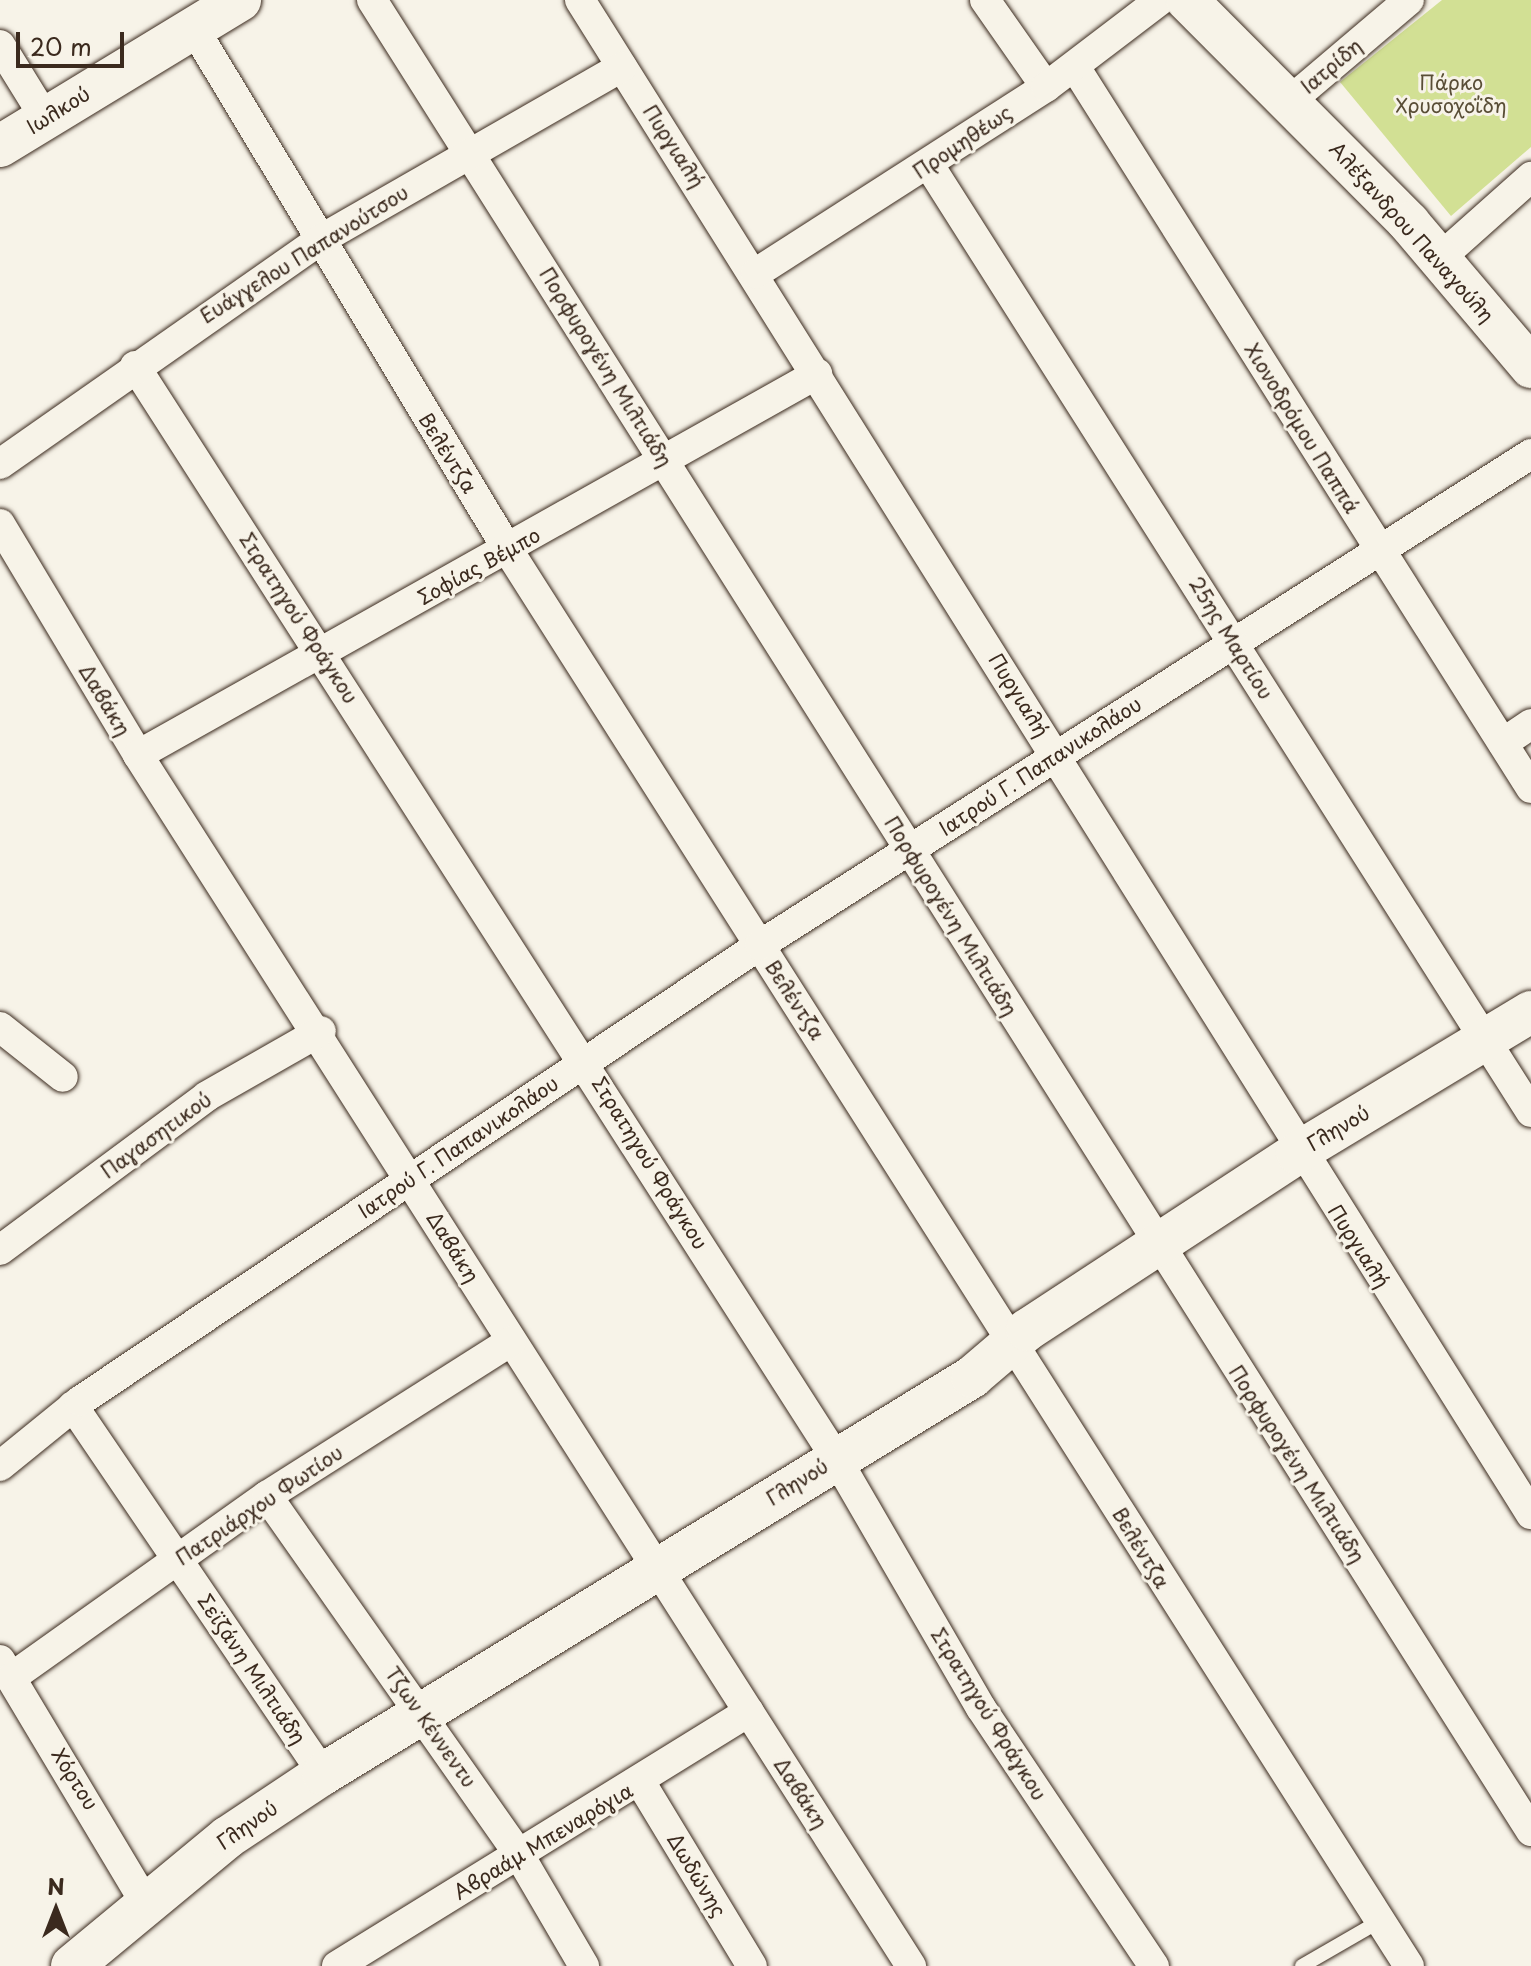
<!DOCTYPE html>
<html>
<head>
<meta charset="utf-8">
<style>
	body { margin:0 }
	#map { position:relative; width:1531px; height:1966px; overflow:hidden; background:#f7f3e8; font-family:"Playpen Sans",sans-serif }
	div>[style] { position:absolute }
	[style*='--x'] { left:calc(var(--x)*1px); top:calc(var(--y)*1px); width:calc(var(--w)*1px); rotate:calc(var(--a)*1deg) }
	.green>* { inset:0; background:#d2e094 }
	.roads { filter:drop-shadow(0 0 2px #3b2a1e) drop-shadow(0 0 2px #3b2a1e) }
	.lane>* { height:14px; margin:-7px; padding:0 7px; transform-origin:7px; border-radius:7px; background:#f7f3e8 }
	.street>* { height:30px; margin:-15px; padding:0 15px; transform-origin:15px; border-radius:15px; background:#f7f3e8 }
	.secondary>* { height:42px; margin:-21px; padding:0 21px; transform-origin:21px; border-radius:21px; background:#f7f3e8 }
	span { translate:-50% -50%; white-space:nowrap; text-align:center; line-height:1.15; -webkit-text-stroke:6px #f7f3e8; paint-order:stroke }
	.street-label { font-size:20px; color:#3b2a1e }
	.park-label { font-size:20px; color:#594e36 }
	.north { position:absolute; left:16px; top:1870px; width:80px; height:80px; -webkit-text-stroke:6px #f7f3e8; paint-order:stroke; rotate:0deg; font-size:22px; font-weight:700; line-height:32px; text-align:center; color:#3b2a1e }
	.north::after { content:''; display:block; margin:auto; width:28px; height:36px; background:#3b2a1e; clip-path:polygon(50% 0,100% 100%,50% 72%,0 100%) }
	.scale { position:absolute; left:16px; top:32px; width:108px; height:36px; box-sizing:border-box; border:4px solid #3b2a1e; border-top:0; padding-left:10px; font-size:24px; line-height:28px; white-space:nowrap; color:#3b2a1e; -webkit-text-stroke:6px #f7f3e8; paint-order:stroke }
</style>
</head>
<body>
<div id="map">
	<div class="green">
		<div style="clip-path:polygon(1442px 0,1531px 0,1531px 147px,1451px 216px,1340px 82px)"></div>
	</div>
	<div class="roads">
		<div class="lane">
			<div style="--x:1302;--y:1966;--w:90;--a:-30"></div>
		</div>
		<div class="street">
			<div style="--x:372;--y:0;--w:2167;--a:57.67"></div>
			<div style="--x:580;--y:0;--w:1788;--a:57.87"></div>
			<div style="--x:985;--y:0;--w:106;--a:55"></div>
			<div style="--x:193;--y:27;--w:611;--a:58.94"></div>
			<div style="--x:508;--y:550;--w:1678;--a:57.53"></div>
			<div style="--x:0;--y:45;--w:86;--a:58.3"></div>
			<div style="--x:1075;--y:67;--w:853;--a:57.69"></div>
			<div style="--x:1290;--y:101;--w:156;--a:-40.3"></div>
			<div style="--x:929;--y:165;--w:1122;--a:57.56"></div>
			<div style="--x:1440;--y:258;--w:122;--a:-41.7"></div>
			<div style="--x:756;--y:273;--w:345;--a:-32.7"></div>
			<div style="--x:1046;--y:87;--w:143;--a:-37.3"></div>
			<div style="--x:135;--y:366;--w:1298;--a:57.3"></div>
			<div style="--x:836;--y:1458;--w:289;--a:59.9"></div>
			<div style="--x:981;--y:1708;--w:311;--a:56.2"></div>
			<div style="--x:0;--y:464;--w:388;--a:-35"></div>
			<div style="--x:318;--y:241;--w:350;--a:-29.8"></div>
			<div style="--x:0;--y:524;--w:269;--a:59.1"></div>
			<div style="--x:138;--y:755;--w:1437;--a:57.45"></div>
			<div style="--x:1503;--y:743;--w:34;--a:-34"></div>
			<div style="--x:138;--y:755;--w:779;--a:-29.3"></div>
			<div style="--x:0;--y:1027;--w:80;--a:38.4"></div>
			<div style="--x:0;--y:1250;--w:258;--a:-36.6"></div>
			<div style="--x:207;--y:1096;--w:131;--a:-29.7"></div>
			<div style="--x:73;--y:1406;--w:445;--a:55.8"></div>
			<div style="--x:0;--y:1466;--w:103;--a:-39.1"></div>
			<div style="--x:80;--y:1401;--w:819;--a:-33.85"></div>
			<div style="--x:760;--y:945;--w:914;--a:-32.49"></div>
			<div style="--x:267;--y:1496;--w:436;--a:54.9"></div>
			<div style="--x:518;--y:1853;--w:131;--a:59.7"></div>
			<div style="--x:0;--y:1660;--w:282;--a:59.1"></div>
			<div style="--x:12;--y:1677;--w:313;--a:-35.4"></div>
			<div style="--x:267;--y:1496;--w:289;--a:-32.4"></div>
			<div style="--x:641;--y:1783;--w:214;--a:58.8"></div>
			<div style="--x:337;--y:1966;--w:484;--a:-31.7"></div>
		</div>
		<div class="secondary">
			<div style="--x:1187;--y:0;--w:315;--a:45.1"></div>
			<div style="--x:1409;--y:223;--w:189;--a:49.7"></div>
			<div style="--x:0;--y:146;--w:281;--a:-31.3"></div>
			<div style="--x:72;--y:1966;--w:202;--a:-39.6"></div>
			<div style="--x:228;--y:1837;--w:114;--a:-33.6"></div>
			<div style="--x:323;--y:1774;--w:761;--a:-31.45"></div>
			<div style="--x:972;--y:1377;--w:72;--a:-40.5"></div>
			<div style="--x:1027;--y:1330;--w:323;--a:-33.2"></div>
			<div style="--x:1297;--y:1153;--w:273;--a:-31.1"></div>
		</div>
	</div>
	<div class="street-label">
		<span style="left:1331px;top:66px;rotate:-40deg">Ιατρίδη</span>
		<span style="left:58px;top:110px;rotate:-32deg">Ιωλκού</span>
		<span style="left:962px;top:142px;rotate:-34deg">Προμηθέως</span>
		<span style="left:674px;top:146px;rotate:57deg">Πυργιαλή</span>
		<span style="left:1412px;top:232px;rotate:48deg">Αλέξανδρου Παναγούλη</span>
		<span style="left:304px;top:254px;rotate:-32deg">Ευάγγελου Παπανούτσου</span>
		<span style="left:606px;top:367px;rotate:58deg">Πορφυρογένη Μιλτιάδη</span>
		<span style="left:1302px;top:428px;rotate:58deg">Χιονοδρόμου Παππά</span>
		<span style="left:448px;top:453px;rotate:58deg">Βελέντζα</span>
		<span style="left:479px;top:566px;rotate:-29deg">Σοφίας Βέμπο</span>
		<span style="left:299px;top:618px;rotate:57deg">Στρατηγού Φράγκου</span>
		<span style="left:1231px;top:638px;rotate:58deg">25ης Μαρτίου</span>
		<span style="left:1019px;top:695px;rotate:58deg">Πυργιαλή</span>
		<span style="left:105px;top:700px;rotate:59deg">Δαβάκη</span>
		<span style="left:1040px;top:766px;rotate:-33deg">Ιατρού Γ. Παπανικολάου</span>
		<span style="left:951px;top:916px;rotate:58deg">Πορφυρογένη Μιλτιάδη</span>
		<span style="left:795px;top:1000px;rotate:57deg">Βελέντζα</span>
		<span style="left:1338px;top:1128px;rotate:-31deg">Γληνού</span>
		<span style="left:156px;top:1135px;rotate:-36deg">Παγασητικού</span>
		<span style="left:458px;top:1147px;rotate:-34deg">Ιατρού Γ. Παπανικολάου</span>
		<span style="left:650px;top:1163px;rotate:58deg">Στρατηγού Φράγκου</span>
		<span style="left:1359px;top:1246px;rotate:57deg">Πυργιαλή</span>
		<span style="left:453px;top:1247px;rotate:58deg">Δαβάκη</span>
		<span style="left:1297px;top:1464px;rotate:57deg">Πορφυρογένη Μιλτιάδη</span>
		<span style="left:797px;top:1482px;rotate:-32deg">Γληνού</span>
		<span style="left:259px;top:1505px;rotate:-34deg">Πατριάρχου Φωτίου</span>
		<span style="left:1141px;top:1548px;rotate:59deg">Βελέντζα</span>
		<span style="left:252px;top:1669px;rotate:56deg">Σεϊζάνη Μιλτιάδη</span>
		<span style="left:989px;top:1714px;rotate:58deg">Στρατηγού Φράγκου</span>
		<span style="left:431px;top:1727px;rotate:55deg">Τζων Κέννεντυ</span>
		<span style="left:75px;top:1779px;rotate:58deg">Χόρτου</span>
		<span style="left:801px;top:1793px;rotate:57deg">Δαβάκη</span>
		<span style="left:247px;top:1825px;rotate:-35deg">Γληνού</span>
		<span style="left:543px;top:1841px;rotate:-31deg">Αβραάμ Μπεναρόγια</span>
		<span style="left:697px;top:1875px;rotate:59deg">Δωδώνης</span>
	</div>
	<div class="park-label">
		<span style="left:1451px;top:94px">Πάρκο<br>Χρυσοχοΐδη</span>
	</div>
	<div class="north">N</div>
	<div class="scale">20 m</div>
</div>
</body>
</html>
